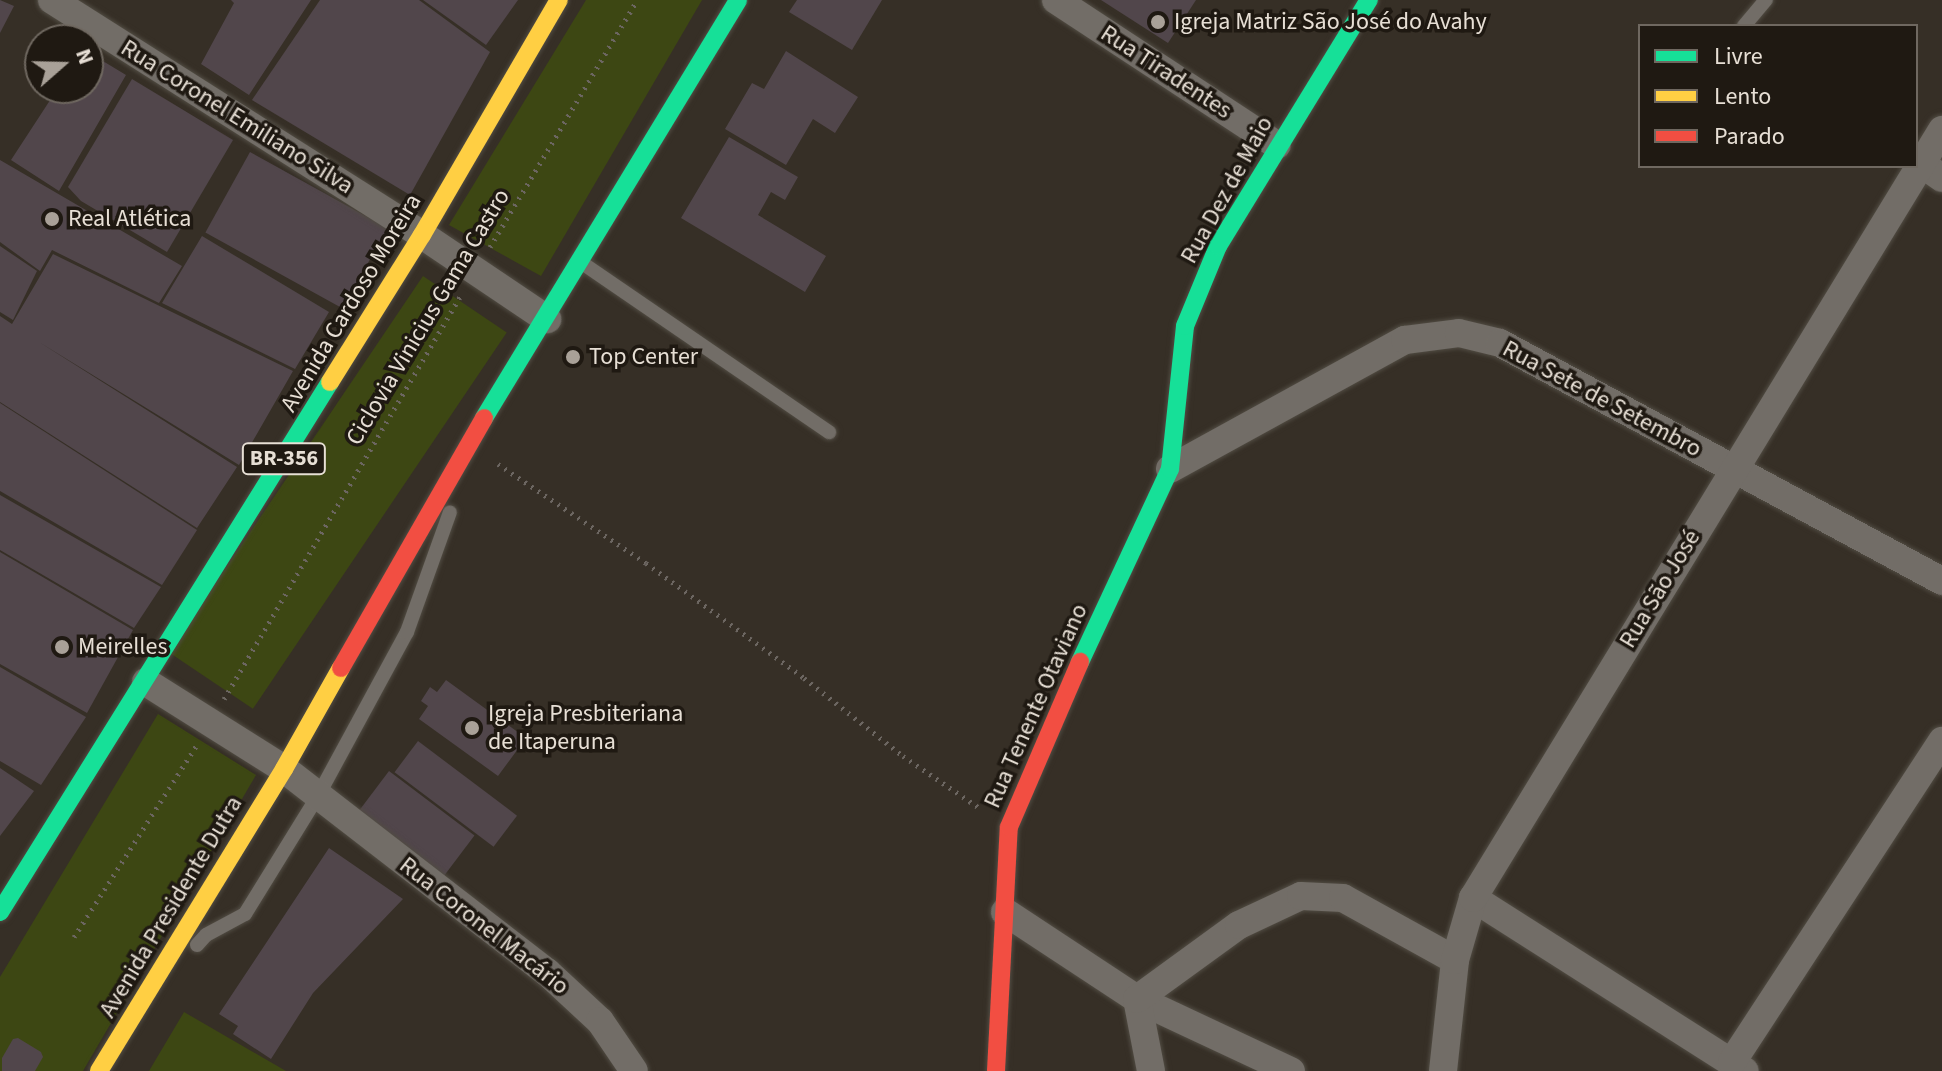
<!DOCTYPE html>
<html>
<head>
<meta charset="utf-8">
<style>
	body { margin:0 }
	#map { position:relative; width:1942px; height:1071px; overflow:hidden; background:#362f26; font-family:"Source Sans 3",sans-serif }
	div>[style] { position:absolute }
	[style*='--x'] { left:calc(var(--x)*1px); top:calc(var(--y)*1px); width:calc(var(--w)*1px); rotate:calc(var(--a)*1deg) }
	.green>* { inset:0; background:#3d4713; transform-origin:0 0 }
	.building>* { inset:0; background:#51464b; transform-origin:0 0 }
	.path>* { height:5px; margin-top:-2.5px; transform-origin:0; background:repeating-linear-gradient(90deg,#6c6661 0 2px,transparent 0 8px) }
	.roads { filter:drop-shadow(0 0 2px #514c43) drop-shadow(0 0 2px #514c43) }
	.lane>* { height:14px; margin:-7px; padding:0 7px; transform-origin:7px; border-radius:7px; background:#726d67 }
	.street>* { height:28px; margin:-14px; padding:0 14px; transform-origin:14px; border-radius:14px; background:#726d67 }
	.fast>* { height:18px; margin:-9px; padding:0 9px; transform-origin:9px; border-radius:9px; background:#16e098 }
	.slow>* { height:18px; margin:-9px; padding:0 9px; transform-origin:9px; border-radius:9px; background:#ffcf43 }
	.jam>* { height:18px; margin:-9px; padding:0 9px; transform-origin:9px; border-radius:9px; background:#f24e42 }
	.dots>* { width:22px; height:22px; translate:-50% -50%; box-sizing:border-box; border:4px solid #1f1912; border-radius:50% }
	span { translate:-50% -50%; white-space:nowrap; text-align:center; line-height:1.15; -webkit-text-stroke:7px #1f1912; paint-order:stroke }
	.shield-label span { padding:2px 6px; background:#1f1912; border:2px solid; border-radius:6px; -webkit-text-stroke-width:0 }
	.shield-label { font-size:22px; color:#e7dfd5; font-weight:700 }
	.poi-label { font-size:24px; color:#e7dfd5 }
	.left { translate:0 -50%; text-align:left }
	.street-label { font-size:24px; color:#e7dfd5 }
	.legend { position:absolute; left:1638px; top:24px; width:280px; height:144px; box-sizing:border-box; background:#1f1912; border:2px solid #6f6860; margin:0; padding:10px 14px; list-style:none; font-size:24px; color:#e7dfd5 }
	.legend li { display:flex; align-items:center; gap:16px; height:40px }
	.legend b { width:40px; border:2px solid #6f6860 }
	.north { position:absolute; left:24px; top:24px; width:80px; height:80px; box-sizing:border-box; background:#1f1912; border:2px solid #6f6860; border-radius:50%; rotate:70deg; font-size:22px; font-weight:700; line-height:32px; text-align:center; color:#e7dfd5 }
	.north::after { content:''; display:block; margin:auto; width:28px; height:36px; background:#a9a198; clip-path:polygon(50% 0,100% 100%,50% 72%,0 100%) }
</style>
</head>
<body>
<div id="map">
	<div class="green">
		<div style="clip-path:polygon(586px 0,702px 0,541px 276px,449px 225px)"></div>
		<div style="left:423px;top:276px;width:101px;height:454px;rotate:34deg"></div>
		<div style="clip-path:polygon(158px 714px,256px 775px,83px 1071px,0 1071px,0 977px)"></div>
		<div style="clip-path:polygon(184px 1012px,286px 1071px,149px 1071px)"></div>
	</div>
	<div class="building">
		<div style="clip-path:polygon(0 0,14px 6px,0 33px)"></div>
		<div style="clip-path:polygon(231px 0,311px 0,249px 95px,201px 64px,234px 3px)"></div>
		<div style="clip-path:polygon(320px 0,419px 0,490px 52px,410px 195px,252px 100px)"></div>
		<div style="clip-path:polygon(423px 0,518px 0,486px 45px)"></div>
		<div style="clip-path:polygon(797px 0,882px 0,852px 50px,789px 12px)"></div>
		<div style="clip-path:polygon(1101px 0,1196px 0,1168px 43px)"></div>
		<div style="clip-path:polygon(786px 51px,858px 97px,835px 133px,813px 119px,786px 165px,725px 129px,752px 83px,764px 89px)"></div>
		<div style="clip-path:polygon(88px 52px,126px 75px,59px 191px,11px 160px,58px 88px,88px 88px)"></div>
		<div style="clip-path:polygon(132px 79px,233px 140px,167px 252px,81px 201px,68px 187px)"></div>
		<div style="clip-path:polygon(729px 137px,798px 177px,785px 200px,771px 192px,758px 215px,826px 256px,805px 292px,681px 218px)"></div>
		<div style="left:250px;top:152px;width:157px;height:92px;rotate:29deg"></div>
		<div style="clip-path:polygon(0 160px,182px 266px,159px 303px,52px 250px,40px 271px,0 242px)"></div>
		<div style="clip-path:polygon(202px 236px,329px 312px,295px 369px,162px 303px)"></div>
		<div style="clip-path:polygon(0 246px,37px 271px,13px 320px,0 312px)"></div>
		<div style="clip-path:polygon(53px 254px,293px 371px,239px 465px,39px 342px,237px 467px,197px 528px,0 402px,0 316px,12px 324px)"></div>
		<div style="clip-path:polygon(0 403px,197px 530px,162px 585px,0 491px)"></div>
		<div style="clip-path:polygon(0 495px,161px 587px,134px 628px,0 550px)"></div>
		<div style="clip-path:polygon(0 552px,133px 630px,87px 713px,0 664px)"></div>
		<div style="clip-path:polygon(0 667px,86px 717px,41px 785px,0 761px)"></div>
		<div style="clip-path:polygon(446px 680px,526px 738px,498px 776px,419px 719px,428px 706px,421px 701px,430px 687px,437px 692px)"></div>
		<div style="left:418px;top:741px;width:124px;height:39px;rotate:37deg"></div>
		<div style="clip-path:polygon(0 768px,34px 791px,0 836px)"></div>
		<div style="left:389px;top:771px;width:107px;height:52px;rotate:37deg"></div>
		<div style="clip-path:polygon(329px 848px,403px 899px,313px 993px,271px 1059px,233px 1034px,238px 1026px,219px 1014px)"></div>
		<div style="clip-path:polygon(18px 1038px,41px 1052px,43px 1057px,35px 1071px,2px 1071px,2px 1058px,13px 1039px)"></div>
	</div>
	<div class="path">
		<div style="--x:490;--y:247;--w:287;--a:-59.2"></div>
		<div style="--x:498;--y:464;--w:178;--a:33.8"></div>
		<div style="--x:646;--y:563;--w:195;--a:36"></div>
		<div style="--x:804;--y:678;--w:126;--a:38.2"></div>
		<div style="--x:903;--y:756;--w:94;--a:34.2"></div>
		<div style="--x:224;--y:699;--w:470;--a:-59.6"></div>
		<div style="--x:74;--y:937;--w:228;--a:-57.4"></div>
	</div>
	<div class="roads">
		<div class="lane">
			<div style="--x:1744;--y:26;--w:34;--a:-50"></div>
			<div style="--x:585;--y:265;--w:296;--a:34.4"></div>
			<div style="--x:197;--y:945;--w:13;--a:-48"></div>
			<div style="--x:206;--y:935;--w:44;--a:-28.3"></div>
			<div style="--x:245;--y:914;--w:141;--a:-58.3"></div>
			<div style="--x:319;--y:794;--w:184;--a:-61.5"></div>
			<div style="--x:407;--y:632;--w:127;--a:-70.3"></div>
		</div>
		<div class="street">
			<div style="--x:52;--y:0;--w:438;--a:32.4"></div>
			<div style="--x:422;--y:235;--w:151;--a:33.9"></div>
			<div style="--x:1056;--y:0;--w:264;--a:33.3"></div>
			<div style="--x:1922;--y:164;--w:24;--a:35"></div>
			<div style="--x:1170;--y:469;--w:268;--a:-28.8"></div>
			<div style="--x:1405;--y:340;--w:54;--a:-7.4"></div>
			<div style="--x:1459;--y:333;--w:42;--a:13.7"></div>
			<div style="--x:1500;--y:343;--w:502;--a:28.3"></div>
			<div style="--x:146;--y:682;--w:163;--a:32.2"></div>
			<div style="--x:284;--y:769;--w:332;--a:37.7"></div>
			<div style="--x:547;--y:972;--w:72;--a:42.8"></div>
			<div style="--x:600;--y:1021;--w:60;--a:55.8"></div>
			<div style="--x:1473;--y:898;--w:322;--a:32.5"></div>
			<div style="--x:1005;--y:912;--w:158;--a:33.4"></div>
			<div style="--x:1137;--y:999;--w:170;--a:25.1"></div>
			<div style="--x:1732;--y:1062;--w:384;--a:-56.8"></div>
			<div style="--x:1151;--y:1071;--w:73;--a:-101"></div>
			<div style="--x:1137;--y:999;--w:126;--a:-36"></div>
			<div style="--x:1239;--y:925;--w:68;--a:-25.1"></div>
			<div style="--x:1301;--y:896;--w:42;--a:2.7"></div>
			<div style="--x:1343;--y:898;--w:128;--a:29"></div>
			<div style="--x:1443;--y:1071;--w:112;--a:-83.8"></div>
			<div style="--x:1455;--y:960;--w:65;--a:-73.8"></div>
			<div style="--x:1473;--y:898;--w:900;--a:-58.59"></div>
		</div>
		<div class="fast">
			<div style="--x:484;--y:418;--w:489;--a:-58.7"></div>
			<div style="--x:1080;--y:662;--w:213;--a:-65"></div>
			<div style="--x:1170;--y:469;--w:144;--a:-84"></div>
			<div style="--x:1185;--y:326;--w:87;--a:-67.6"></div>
			<div style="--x:1218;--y:246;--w:289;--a:-58.5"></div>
			<div style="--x:0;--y:912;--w:624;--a:-58.09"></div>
		</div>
		<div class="slow">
			<div style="--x:330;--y:382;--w:173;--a:-58"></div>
			<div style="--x:422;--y:235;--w:272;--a:-59.8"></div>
			<div style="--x:99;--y:1071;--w:354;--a:-58.5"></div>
			<div style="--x:284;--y:769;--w:116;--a:-60.6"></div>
		</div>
		<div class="jam">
			<div style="--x:341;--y:668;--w:288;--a:-60.2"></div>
			<div style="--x:996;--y:1071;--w:244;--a:-87"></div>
			<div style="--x:1009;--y:827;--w:180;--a:-66.7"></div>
		</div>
	</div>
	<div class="dots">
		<div style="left:1158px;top:22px;background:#a9a198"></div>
		<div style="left:52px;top:219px;background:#a9a198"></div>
		<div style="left:573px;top:357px;background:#a9a198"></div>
		<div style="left:62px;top:647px;background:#a9a198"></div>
		<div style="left:472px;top:728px;background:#a9a198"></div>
	</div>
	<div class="shield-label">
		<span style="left:284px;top:459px">BR-356</span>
	</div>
	<div class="poi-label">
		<span class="left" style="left:1174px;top:22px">Igreja Matriz São José do Avahy</span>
		<span class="left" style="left:68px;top:219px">Real Atlética</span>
		<span class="left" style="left:589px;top:357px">Top Center</span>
		<span class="left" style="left:78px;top:647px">Meirelles</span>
		<span class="left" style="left:488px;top:728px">Igreja Presbiteriana<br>de Itaperuna</span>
	</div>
	<div class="street-label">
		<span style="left:1166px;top:72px;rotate:33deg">Rua Tiradentes</span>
		<span style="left:237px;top:117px;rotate:32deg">Rua Coronel Emiliano Silva</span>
		<span style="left:1227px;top:190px;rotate:-61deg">Rua Dez de Maio</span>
		<span style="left:351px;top:303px;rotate:-59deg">Avenida Cardoso Moreira</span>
		<span style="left:428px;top:317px;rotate:-59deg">Ciclovia Vinicius Gama Castro</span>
		<span style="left:1602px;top:399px;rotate:28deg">Rua Sete de Setembro</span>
		<span style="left:1660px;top:589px;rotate:-59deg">Rua São José</span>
		<span style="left:1036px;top:706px;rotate:-66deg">Rua Tenente Otaviano</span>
		<span style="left:171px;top:907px;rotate:-59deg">Avenida Presidente Dutra</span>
		<span style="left:484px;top:926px;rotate:38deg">Rua Coronel Macário</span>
	</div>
	<ul class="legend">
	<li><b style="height:10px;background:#16e098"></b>Livre</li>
	<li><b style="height:10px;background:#ffcf43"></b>Lento</li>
	<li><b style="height:10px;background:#f24e42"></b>Parado</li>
	</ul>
	<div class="north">N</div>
</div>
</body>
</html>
